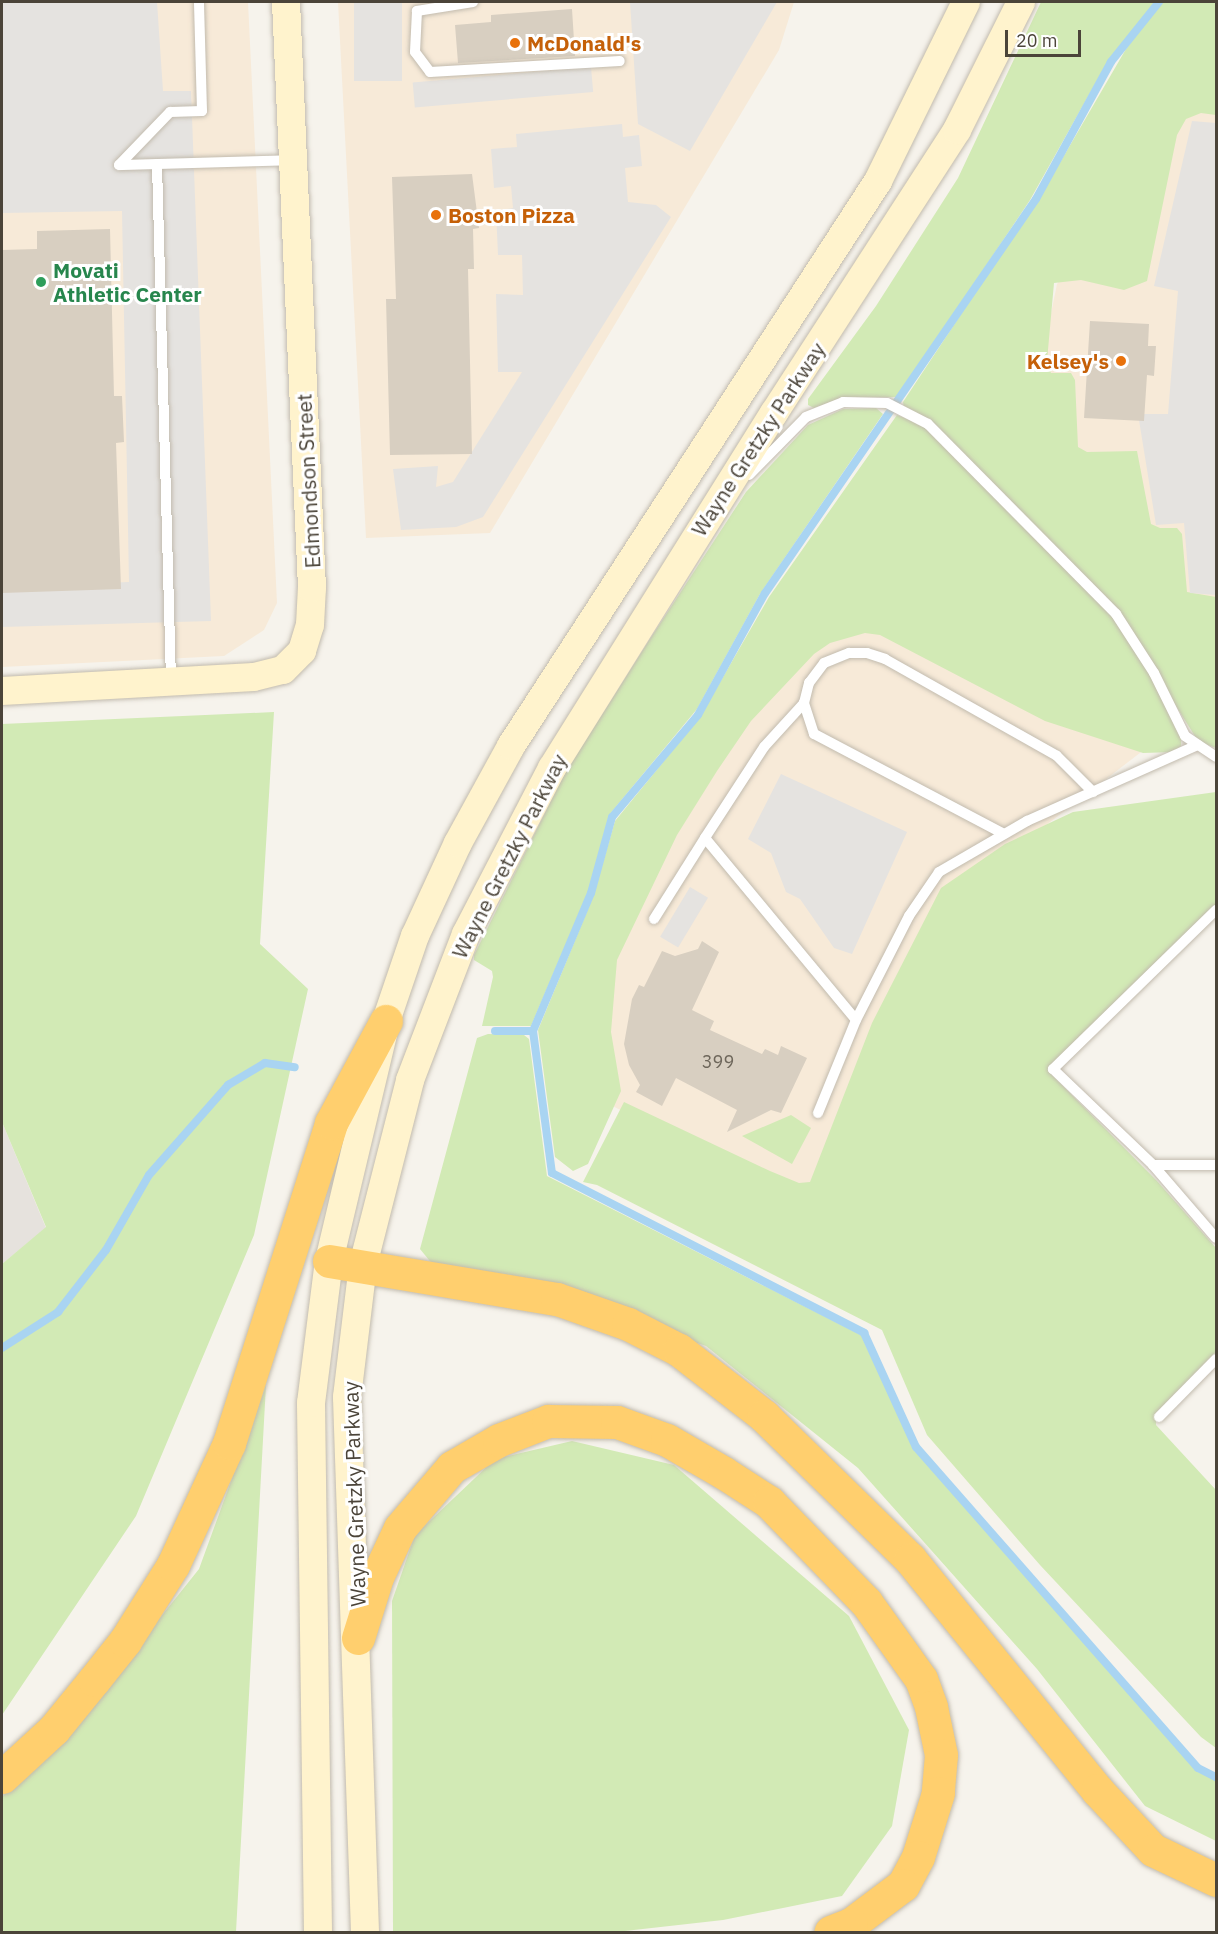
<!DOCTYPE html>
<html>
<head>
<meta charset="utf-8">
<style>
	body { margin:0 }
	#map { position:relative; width:1218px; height:1934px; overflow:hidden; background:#f6f3ec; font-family:"IBM Plex Sans",sans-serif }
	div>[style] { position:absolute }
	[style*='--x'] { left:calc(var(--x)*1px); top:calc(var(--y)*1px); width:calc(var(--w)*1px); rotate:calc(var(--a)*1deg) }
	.commercial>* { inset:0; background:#f7ead8 }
	.industrial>* { inset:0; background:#e6e2dd }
	.green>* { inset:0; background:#d2eab5 }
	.parking>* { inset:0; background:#e5e3e0; transform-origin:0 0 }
	.stream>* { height:8px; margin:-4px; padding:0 4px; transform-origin:4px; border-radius:4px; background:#a9d4f2 }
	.building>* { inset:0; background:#d8cfc1 }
	.roads { filter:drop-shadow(0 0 2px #c2bbae) drop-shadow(0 0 2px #c2bbae) }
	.lane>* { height:10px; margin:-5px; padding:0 5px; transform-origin:5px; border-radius:5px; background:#fff }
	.secondary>* { height:28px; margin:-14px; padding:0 14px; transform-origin:14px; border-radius:14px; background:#fff3cd }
	.highway>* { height:33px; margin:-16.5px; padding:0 16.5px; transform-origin:16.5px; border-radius:16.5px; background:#ffcf6e }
	.dots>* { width:16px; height:16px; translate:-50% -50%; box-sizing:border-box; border:3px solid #fff; border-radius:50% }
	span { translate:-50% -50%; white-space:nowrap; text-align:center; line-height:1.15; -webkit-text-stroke:6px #fff; paint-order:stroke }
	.number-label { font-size:18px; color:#6e675b }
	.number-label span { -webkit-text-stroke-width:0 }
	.food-label { font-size:21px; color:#c56008; font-weight:700 }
	.left { translate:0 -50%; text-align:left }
	.right { translate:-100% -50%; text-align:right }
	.leisure-label { font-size:21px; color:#27864d; font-weight:700 }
	.street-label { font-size:21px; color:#4b4439 }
	.frame { position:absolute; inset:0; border:3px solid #4b4439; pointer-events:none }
	.scale { position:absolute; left:1005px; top:30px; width:76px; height:27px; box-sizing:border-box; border:3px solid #4b4439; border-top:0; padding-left:8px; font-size:18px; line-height:21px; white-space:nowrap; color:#4b4439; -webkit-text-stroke:4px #fff; paint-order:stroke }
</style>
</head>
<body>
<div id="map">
	<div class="commercial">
		<div style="clip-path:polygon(2px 2px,248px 2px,277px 603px,264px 630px,224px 656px,2px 667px)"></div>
		<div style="clip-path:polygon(338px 2px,794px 2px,779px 50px,490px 533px,366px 538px)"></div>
		<div style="clip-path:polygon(1216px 34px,1216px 629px,1027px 432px,1057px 284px,1205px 88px)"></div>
		<div style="clip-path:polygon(813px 600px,1149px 746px,950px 899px,807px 1204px,561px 1080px,635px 901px)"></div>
	</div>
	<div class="industrial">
		<div style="clip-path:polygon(2px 1122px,46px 1228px,2px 1264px)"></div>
	</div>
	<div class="green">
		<div style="clip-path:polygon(1041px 2px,1155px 2px,1109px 59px,1030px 200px,898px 397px,842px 398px,814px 408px,808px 405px,808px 399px,876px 306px,958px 178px)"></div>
		<div style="clip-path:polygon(1162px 2px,1216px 2px,1216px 115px,1201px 113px,1186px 119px,1177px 135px,1147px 281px,1124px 290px,1081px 280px,1054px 283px,1047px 361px,1051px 373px,1071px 373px,1075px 380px,1078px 447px,1087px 452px,1137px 451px,1151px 524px,1160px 528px,1177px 528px,1182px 534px,1187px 592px,1216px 597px,1216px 748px,1198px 741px,1113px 606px,904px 408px,903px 402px,1051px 178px,1126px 49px)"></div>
		<div style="clip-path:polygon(876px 408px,883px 414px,760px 594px,697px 709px,609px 815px,588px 892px,531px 1026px,482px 1026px,493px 977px,492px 971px,474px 960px,474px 955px,565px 773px,648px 642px,746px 492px,808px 425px,843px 409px)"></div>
		<div style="clip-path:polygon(897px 415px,925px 426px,1113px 616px,1148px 670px,1181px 735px,1181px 746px,1174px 752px,1143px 753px,1045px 721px,880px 635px,865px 633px,830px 643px,814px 654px,751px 721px,717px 771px,677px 835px,617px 960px,611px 1032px,621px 1091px,588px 1164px,573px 1171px,555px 1157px,538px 1030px,593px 897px,615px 821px,700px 717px,769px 597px)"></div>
		<div style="clip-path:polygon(274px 712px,260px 944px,308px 989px,254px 1235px,136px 1516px,2px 1715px,2px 1264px,46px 1227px,2px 1122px,2px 724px)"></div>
		<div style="clip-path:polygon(1216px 792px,1216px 905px,1050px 1073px,1157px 1181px,1216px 1248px,1216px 1352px,1157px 1412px,1156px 1419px,1156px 1425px,1216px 1490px,1216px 1748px,1201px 1737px,1040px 1565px,927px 1435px,882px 1330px,597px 1185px,583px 1182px,624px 1102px,770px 1171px,799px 1183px,810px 1182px,872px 1023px,941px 888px,1005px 844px,1073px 812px)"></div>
		<div style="clip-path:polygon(488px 1034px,524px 1035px,529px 1039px,547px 1176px,861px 1335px,913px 1447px,1195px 1768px,1216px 1780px,1216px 1841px,1145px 1806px,1037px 1669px,858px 1468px,706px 1346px,504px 1275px,433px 1265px,420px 1249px,477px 1038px)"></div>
		<div style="clip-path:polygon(791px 1115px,811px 1128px,792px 1164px,742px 1136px)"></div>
		<div style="clip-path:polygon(266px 1385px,236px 1932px,2px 1932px,2px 1797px,92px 1703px,199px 1569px)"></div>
		<div style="clip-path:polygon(572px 1441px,674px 1465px,849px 1616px,909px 1730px,892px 1826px,842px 1896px,723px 1920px,616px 1932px,393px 1932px,392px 1601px,415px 1535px,495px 1459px)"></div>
	</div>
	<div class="parking">
		<div style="clip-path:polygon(2px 2px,157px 2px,163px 91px,191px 91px,211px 621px,2px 627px,2px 587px,129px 582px,122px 211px,2px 213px)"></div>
		<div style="left:354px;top:2px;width:48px;height:79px"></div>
		<div style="clip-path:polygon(630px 2px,777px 2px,690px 151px,638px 124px)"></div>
		<div style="left:591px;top:67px;width:25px;height:179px;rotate:85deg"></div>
		<div style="clip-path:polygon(1192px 121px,1216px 123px,1216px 595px,1190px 593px,1184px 523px,1156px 525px,1138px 414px,1168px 414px,1178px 291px,1154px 286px)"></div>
		<div style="clip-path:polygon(622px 124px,623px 137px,639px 135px,642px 166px,625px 168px,628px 202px,656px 205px,671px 217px,483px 517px,456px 527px,401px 530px,393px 469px,438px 466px,436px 487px,453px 482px,522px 372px,498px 372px,496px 294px,523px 295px,522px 255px,498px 255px,496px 211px,513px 208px,511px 186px,494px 188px,491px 149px,517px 147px,516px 134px)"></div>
		<div style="clip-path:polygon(781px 774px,907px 832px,852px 954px,834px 948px,800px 899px,786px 892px,771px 853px,748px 839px)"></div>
		<div style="left:690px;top:887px;width:21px;height:58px;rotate:31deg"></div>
	</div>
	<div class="stream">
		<div style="--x:1159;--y:2;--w:77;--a:128.7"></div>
		<div style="--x:1111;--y:62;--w:156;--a:118.7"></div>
		<div style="--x:1036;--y:199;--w:478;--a:124.5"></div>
		<div style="--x:765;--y:593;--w:139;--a:118.8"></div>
		<div style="--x:698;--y:715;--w:133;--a:130.1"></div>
		<div style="--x:612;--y:817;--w:79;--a:105.4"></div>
		<div style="--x:591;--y:893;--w:150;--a:112.8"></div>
		<div style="--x:533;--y:1031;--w:143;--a:82.4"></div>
		<div style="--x:552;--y:1173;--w:351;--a:27.1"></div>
		<div style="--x:864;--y:1333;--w:125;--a:65.5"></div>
		<div style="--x:916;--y:1447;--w:427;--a:48.7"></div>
		<div style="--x:1198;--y:1768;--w:20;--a:27"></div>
		<div style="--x:495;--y:1031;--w:38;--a:0"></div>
		<div style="--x:2;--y:1348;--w:67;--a:-32.7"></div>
		<div style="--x:58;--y:1312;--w:78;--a:-52.3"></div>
		<div style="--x:106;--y:1250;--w:86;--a:-60.2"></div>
		<div style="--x:149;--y:1175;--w:120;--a:-48.7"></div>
		<div style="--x:228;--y:1085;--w:43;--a:-30.7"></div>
		<div style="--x:265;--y:1063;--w:30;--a:8"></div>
	</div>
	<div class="building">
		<div style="clip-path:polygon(572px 9px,575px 56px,458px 63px,455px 25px,491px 22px,491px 15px)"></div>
		<div style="clip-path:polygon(472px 174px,479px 228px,473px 229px,474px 269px,468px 269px,472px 454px,390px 455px,386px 299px,396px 299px,392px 177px)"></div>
		<div style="clip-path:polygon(110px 229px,114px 396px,122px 396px,124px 442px,116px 443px,121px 589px,2px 593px,2px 250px,37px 249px,37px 231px)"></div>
		<div style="clip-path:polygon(1090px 321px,1149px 324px,1148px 346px,1156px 346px,1154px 376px,1147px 375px,1144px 421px,1084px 418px)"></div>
		<div style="clip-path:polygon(702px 941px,719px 952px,692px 1010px,714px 1021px,710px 1030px,762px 1054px,765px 1049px,778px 1055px,781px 1046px,807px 1058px,781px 1113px,771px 1110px,727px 1132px,737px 1110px,676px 1078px,662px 1106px,636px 1092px,640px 1085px,629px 1065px,624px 1044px,632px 999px,639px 985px,644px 987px,662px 951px,675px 956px,698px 949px)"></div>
	</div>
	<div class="roads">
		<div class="lane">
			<div style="--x:473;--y:2;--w:57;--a:170.9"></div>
			<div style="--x:417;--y:11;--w:41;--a:92.8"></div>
			<div style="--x:415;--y:52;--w:25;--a:53"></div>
			<div style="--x:430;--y:72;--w:190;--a:-3.3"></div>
			<div style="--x:157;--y:164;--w:516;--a:88.45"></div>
			<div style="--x:119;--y:165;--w:74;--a:-46.1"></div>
			<div style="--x:170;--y:112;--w:32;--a:-2"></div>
			<div style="--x:202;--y:111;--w:109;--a:-91.6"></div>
			<div style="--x:119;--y:165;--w:174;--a:-1.6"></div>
			<div style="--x:749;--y:475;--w:81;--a:-45.5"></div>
			<div style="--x:806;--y:417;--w:40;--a:-22"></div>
			<div style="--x:843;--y:402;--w:44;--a:1.3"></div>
			<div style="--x:887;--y:403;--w:46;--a:27.1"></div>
			<div style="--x:928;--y:424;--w:267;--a:45.3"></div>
			<div style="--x:1116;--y:614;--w:70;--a:57.2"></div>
			<div style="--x:1154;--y:673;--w:70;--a:63.8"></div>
			<div style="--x:1185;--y:736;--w:37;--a:34"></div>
			<div style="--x:804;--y:703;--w:59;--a:132.3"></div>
			<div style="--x:764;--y:747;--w:108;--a:123"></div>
			<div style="--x:705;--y:838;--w:236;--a:50.3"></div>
			<div style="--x:856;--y:1020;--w:117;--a:-63"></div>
			<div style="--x:909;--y:916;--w:53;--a:-55.7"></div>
			<div style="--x:939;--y:872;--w:102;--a:-30.1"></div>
			<div style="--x:1027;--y:821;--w:187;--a:-24"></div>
			<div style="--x:1004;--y:834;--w:215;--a:-152.2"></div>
			<div style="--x:814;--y:734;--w:33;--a:-108"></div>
			<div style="--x:804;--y:703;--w:21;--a:-76"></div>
			<div style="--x:809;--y:683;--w:25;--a:-53"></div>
			<div style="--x:824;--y:663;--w:27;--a:-22"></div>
			<div style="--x:849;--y:653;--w:18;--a:0"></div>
			<div style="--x:867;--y:653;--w:19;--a:18"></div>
			<div style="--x:885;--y:659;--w:197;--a:29.4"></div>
			<div style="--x:1057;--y:756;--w:51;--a:45"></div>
			<div style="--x:1216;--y:910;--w:228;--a:135.7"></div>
			<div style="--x:1053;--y:1069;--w:139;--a:43.8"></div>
			<div style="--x:1153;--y:1165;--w:63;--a:0"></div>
			<div style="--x:654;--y:919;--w:96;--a:-57.8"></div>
			<div style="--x:818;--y:1113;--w:100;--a:-67.8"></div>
			<div style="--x:1153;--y:1165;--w:96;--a:49.2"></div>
			<div style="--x:1159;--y:1417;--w:81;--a:-45.5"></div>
		</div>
		<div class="secondary">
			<div style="--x:2;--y:691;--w:252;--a:-3.2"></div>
			<div style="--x:254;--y:677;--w:30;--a:-14"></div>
			<div style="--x:283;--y:670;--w:27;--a:-45"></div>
			<div style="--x:302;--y:651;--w:27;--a:-73"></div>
			<div style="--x:310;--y:625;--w:37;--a:-87"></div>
			<div style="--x:312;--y:588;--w:587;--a:-92.54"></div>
			<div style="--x:318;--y:1932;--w:529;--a:-90.76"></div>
			<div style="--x:311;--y:1403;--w:143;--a:-82.8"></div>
			<div style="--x:329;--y:1261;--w:247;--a:-76.6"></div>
			<div style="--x:386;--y:1021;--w:90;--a:-71.2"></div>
			<div style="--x:415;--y:936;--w:102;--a:-65.2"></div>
			<div style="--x:458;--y:843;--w:111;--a:-61.3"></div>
			<div style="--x:511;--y:746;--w:674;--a:-56.99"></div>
			<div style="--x:878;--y:181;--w:199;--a:-63.8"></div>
			<div style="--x:365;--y:1932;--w:535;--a:-91.93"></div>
			<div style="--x:347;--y:1397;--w:133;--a:-83.1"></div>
			<div style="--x:363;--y:1265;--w:191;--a:-75.7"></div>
			<div style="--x:410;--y:1080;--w:156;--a:-69"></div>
			<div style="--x:466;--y:934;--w:187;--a:-62.6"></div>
			<div style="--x:552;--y:768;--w:419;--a:-58"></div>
			<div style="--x:774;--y:413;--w:337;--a:-57.1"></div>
			<div style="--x:957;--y:130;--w:143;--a:-63.4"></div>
		</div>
		<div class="highway">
			<div style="--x:329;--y:1261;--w:231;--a:9.5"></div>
			<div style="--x:557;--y:1299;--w:75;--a:19.4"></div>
			<div style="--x:628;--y:1324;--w:57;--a:27"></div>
			<div style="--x:679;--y:1350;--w:108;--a:37.8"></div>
			<div style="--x:764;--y:1416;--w:204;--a:44.4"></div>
			<div style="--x:910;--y:1559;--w:297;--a:51"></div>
			<div style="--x:1097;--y:1790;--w:82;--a:47"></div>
			<div style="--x:1153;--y:1850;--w:70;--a:25.5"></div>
			<div style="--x:358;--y:1638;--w:64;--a:-72.7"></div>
			<div style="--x:377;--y:1577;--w:54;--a:-64.9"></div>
			<div style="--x:400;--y:1528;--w:80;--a:-49.6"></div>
			<div style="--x:452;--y:1467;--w:54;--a:-29.9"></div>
			<div style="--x:499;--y:1440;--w:53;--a:-21.2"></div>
			<div style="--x:548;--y:1421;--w:69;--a:0.8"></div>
			<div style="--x:617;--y:1422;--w:53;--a:19.8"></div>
			<div style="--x:667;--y:1440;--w:66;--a:30.1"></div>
			<div style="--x:724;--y:1473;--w:54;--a:32.8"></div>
			<div style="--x:769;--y:1502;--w:139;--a:45.9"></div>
			<div style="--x:866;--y:1602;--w:95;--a:54.5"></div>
			<div style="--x:921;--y:1679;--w:30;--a:70"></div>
			<div style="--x:931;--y:1707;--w:49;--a:78.2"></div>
			<div style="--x:941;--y:1755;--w:38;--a:95"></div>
			<div style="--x:938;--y:1793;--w:67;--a:107.4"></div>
			<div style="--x:918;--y:1857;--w:32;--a:118"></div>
			<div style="--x:903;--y:1885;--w:65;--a:143.1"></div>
			<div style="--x:851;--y:1924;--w:22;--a:159"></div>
			<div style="--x:2;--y:1777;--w:71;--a:-42.7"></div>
			<div style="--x:54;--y:1729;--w:63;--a:-50.8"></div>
			<div style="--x:94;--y:1680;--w:50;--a:-51.5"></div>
			<div style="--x:125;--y:1641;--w:90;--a:-57.7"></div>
			<div style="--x:173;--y:1565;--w:134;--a:-65.3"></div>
			<div style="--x:229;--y:1443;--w:336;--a:-72.3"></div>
			<div style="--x:331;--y:1123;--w:116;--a:-61.7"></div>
		</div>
	</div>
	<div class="dots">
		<div style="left:515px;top:43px;background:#e8710a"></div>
		<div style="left:436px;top:215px;background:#e8710a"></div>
		<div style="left:41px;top:282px;background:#2e9e5b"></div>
		<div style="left:1121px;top:361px;background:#e8710a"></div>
	</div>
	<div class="number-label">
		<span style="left:718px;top:1062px">399</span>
	</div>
	<div class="food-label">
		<span class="left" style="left:527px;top:43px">McDonald's</span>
		<span class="left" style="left:448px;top:215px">Boston Pizza</span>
		<span class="right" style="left:1109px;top:361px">Kelsey's</span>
	</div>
	<div class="leisure-label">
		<span class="left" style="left:53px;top:282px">Movati<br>Athletic Center</span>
	</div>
	<div class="street-label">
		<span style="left:758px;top:439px;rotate:-57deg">Wayne Gretzky Parkway</span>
		<span style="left:308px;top:481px;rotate:-93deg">Edmondson Street</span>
		<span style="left:509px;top:856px;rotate:-63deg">Wayne Gretzky Parkway</span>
		<span style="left:354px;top:1494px;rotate:-92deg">Wayne Gretzky Parkway</span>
	</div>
	<div class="frame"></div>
	<div class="scale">20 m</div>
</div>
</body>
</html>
